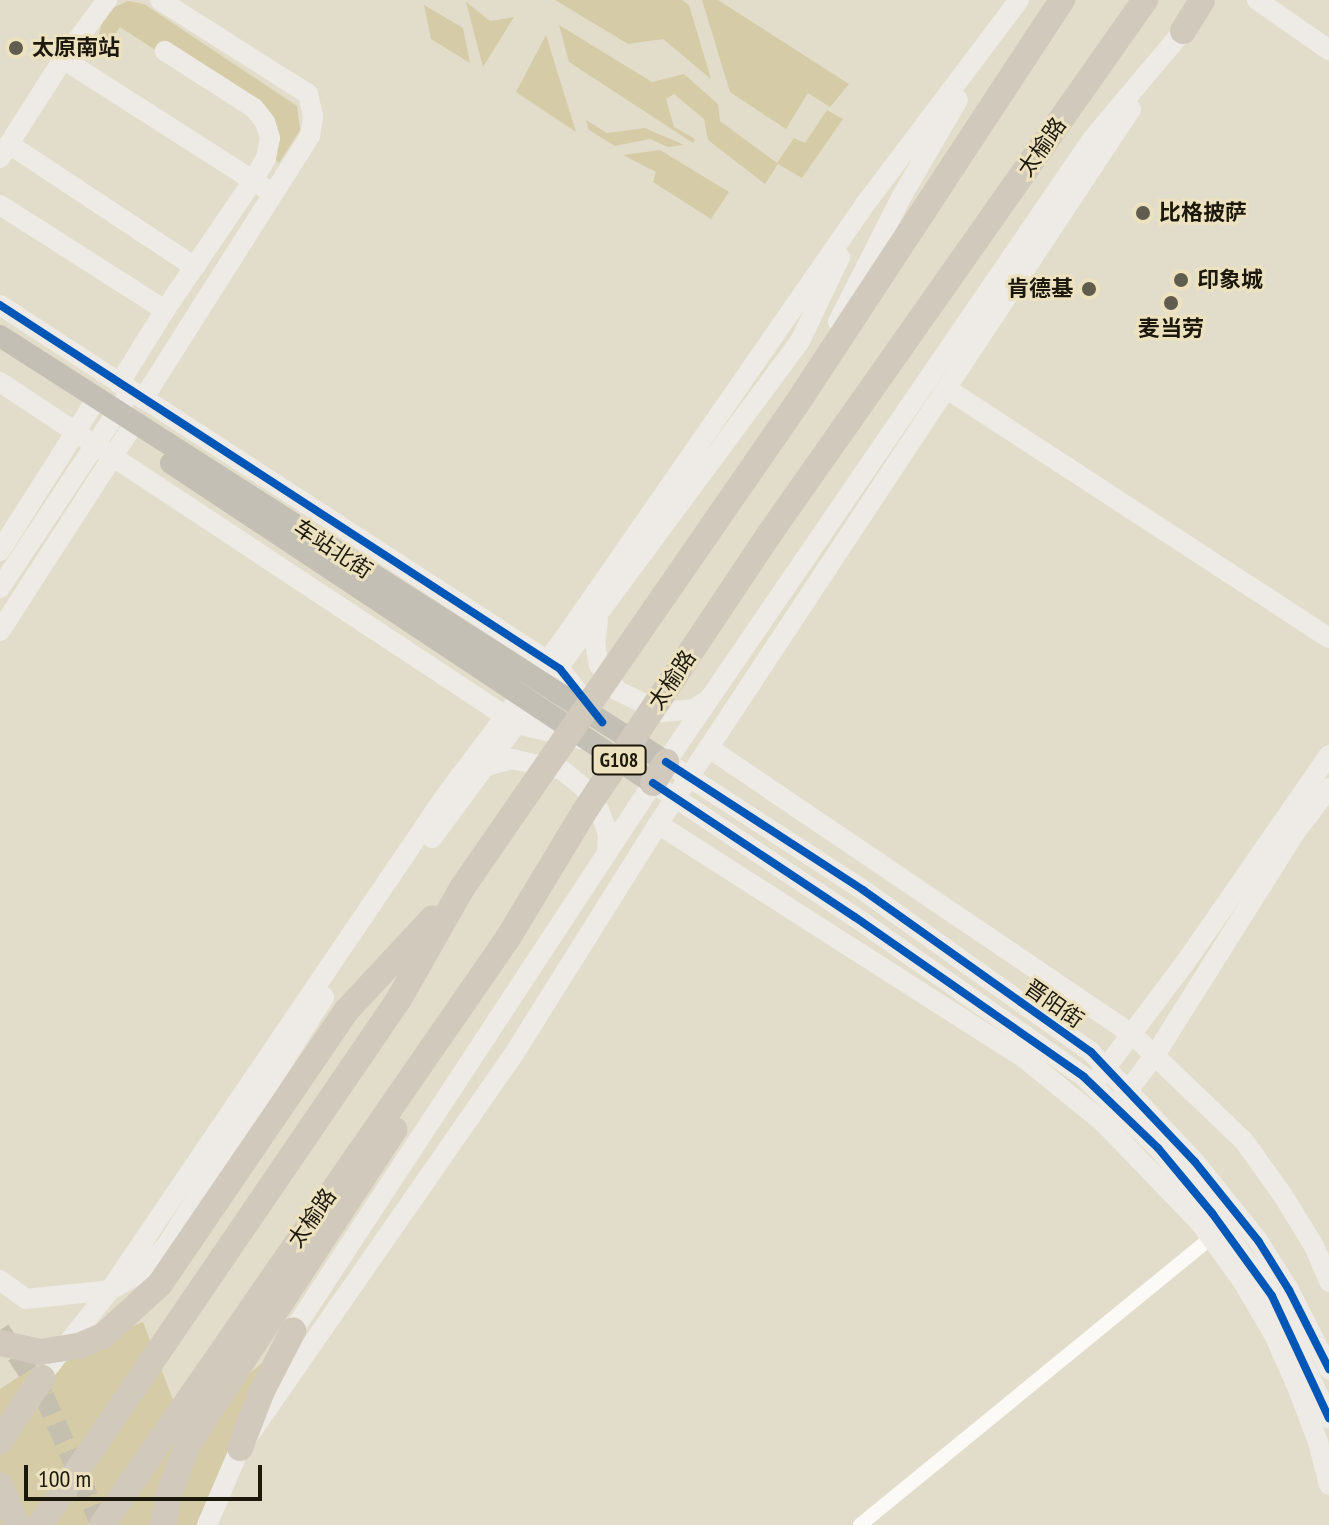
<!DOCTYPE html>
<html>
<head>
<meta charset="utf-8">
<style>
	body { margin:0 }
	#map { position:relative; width:1329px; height:1525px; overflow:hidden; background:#e2ddca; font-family:"PT Sans Narrow","Noto Sans SC",sans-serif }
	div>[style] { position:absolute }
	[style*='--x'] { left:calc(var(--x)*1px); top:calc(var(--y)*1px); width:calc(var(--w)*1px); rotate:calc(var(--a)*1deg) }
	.green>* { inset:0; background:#d5cba6 }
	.secondary-tunnel>* { height:20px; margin-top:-10px; transform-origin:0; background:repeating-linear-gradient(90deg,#c4bfae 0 20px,transparent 0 30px) }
	.street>* { height:14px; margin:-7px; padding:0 7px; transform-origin:7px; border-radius:7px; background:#fbfaf7 }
	.secondary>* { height:20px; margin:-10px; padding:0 10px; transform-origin:10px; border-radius:10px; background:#eeebe6 }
	.primary>* { height:22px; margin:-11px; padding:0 11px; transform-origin:11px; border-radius:11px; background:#c3bfb5 }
	.highway>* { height:26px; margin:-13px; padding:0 13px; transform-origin:13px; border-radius:13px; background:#d1c9bc }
	.cycleway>* { height:8px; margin:-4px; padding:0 4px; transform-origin:4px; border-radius:4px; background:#0057b8 }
	.dots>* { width:22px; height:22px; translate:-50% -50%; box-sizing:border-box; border:4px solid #ede2c0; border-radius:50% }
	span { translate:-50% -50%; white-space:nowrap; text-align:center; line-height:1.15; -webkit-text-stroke:6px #ede2c0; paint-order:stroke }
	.shield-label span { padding:2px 6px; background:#ede2c0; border:2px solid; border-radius:6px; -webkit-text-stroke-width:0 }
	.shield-label { font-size:20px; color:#1c180c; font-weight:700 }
	.poi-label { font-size:22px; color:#1c180c; font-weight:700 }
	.left { translate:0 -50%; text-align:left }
	.right { translate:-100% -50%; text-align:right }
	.street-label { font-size:22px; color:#1c180c }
	.scale { position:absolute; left:24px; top:1465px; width:238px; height:36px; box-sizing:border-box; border:4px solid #1c180c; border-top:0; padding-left:10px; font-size:24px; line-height:28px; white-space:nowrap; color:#1c180c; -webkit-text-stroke:6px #ede2c0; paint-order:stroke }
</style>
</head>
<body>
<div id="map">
	<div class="green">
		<div style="clip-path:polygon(555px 0,682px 0,689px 5px,711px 79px,663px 39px,628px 44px)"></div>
		<div style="clip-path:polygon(702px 0,718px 0,849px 84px,830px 107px,808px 93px,786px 129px,730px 92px)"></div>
		<div style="clip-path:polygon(128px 1px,144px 4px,297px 106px,300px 130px,279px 163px,274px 159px,277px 134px,160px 53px,120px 27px,105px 49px,99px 34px,102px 22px,111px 9px)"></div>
		<div style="clip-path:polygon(466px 2px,490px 21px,514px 17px,483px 67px)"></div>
		<div style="clip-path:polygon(424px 5px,463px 28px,470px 63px,431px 39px)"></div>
		<div style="clip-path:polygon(559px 25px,652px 82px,684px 74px,718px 104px,720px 121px,777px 163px,794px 138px,805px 143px,827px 110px,843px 119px,802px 178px,778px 164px,765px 184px,708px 140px,704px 119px,674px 94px,666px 99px,674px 127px,695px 139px,693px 143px,569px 62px)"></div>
		<div style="clip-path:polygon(546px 35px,576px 132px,516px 92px)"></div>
		<div style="clip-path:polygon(586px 120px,607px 133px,645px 128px,684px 145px,668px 147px,650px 139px,615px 146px,589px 130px)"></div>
		<div style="clip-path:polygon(660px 150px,729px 192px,711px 219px,653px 182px,656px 172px,623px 155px)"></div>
		<div style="clip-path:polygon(143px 1322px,184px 1428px,262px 1363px,200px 1525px,0 1525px,0 1389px,37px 1365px)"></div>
	</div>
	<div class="secondary-tunnel">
		<div style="--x:0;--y:1330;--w:79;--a:56.3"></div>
		<div style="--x:44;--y:1396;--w:141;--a:66.2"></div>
	</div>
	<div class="street">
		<div style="--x:860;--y:1525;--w:453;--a:-39.3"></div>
	</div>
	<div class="secondary">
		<div style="--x:1257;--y:0;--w:88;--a:34.8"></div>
		<div style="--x:1183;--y:31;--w:140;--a:130.1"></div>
		<div style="--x:1093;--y:138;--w:756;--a:124.38"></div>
		<div style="--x:666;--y:762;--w:235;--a:33"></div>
		<div style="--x:863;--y:890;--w:280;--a:35.4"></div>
		<div style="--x:1091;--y:1052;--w:151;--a:46.6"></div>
		<div style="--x:1195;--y:1162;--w:102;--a:51.3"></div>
		<div style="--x:1259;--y:1242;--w:57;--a:58"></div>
		<div style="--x:1289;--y:1290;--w:89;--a:63.1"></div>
		<div style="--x:63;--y:59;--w:240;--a:32.6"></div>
		<div style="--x:9;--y:144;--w:223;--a:33.5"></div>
		<div style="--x:0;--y:158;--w:117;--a:-57.5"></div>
		<div style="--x:63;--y:59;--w:74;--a:-53.3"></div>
		<div style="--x:0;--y:205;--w:196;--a:32.5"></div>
		<div style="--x:165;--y:310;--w:158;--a:-55.8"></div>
		<div style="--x:254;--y:179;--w:24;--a:-60"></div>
		<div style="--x:266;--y:158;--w:20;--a:-79"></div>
		<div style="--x:270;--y:138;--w:17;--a:-107"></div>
		<div style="--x:265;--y:122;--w:18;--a:-128"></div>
		<div style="--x:254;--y:108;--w:106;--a:-147.4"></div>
		<div style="--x:0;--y:305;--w:668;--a:33.02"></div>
		<div style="--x:560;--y:669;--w:55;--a:51.7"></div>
		<div style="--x:838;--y:322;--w:144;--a:-63.1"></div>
		<div style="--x:903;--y:194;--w:109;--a:-59.7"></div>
		<div style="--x:0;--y:382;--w:620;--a:33.48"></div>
		<div style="--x:517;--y:724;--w:65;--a:13.4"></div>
		<div style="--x:119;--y:384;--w:87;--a:-58.1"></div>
		<div style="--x:947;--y:389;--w:456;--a:33.1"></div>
		<div style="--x:143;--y:399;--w:312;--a:-57.6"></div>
		<div style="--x:310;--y:136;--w:20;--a:-81"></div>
		<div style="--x:313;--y:116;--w:23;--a:-103"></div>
		<div style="--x:308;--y:94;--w:175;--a:-147.6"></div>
		<div style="--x:0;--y:551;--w:181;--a:-57.6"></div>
		<div style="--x:0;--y:588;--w:228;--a:-56.4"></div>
		<div style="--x:598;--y:620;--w:23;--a:97"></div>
		<div style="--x:595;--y:643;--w:22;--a:80"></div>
		<div style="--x:599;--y:665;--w:32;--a:54"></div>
		<div style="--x:618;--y:691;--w:49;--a:25.5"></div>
		<div style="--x:662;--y:712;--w:32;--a:-5"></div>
		<div style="--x:694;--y:709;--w:15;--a:-32"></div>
		<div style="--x:0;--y:631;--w:249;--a:-57.1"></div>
		<div style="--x:709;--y:748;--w:512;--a:34.09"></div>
		<div style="--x:1133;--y:1035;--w:153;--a:43.7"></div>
		<div style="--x:1244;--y:1141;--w:65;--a:54.4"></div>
		<div style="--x:1282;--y:1194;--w:61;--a:58.4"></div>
		<div style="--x:1314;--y:1246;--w:39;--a:67"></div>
		<div style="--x:486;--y:766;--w:27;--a:-15"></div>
		<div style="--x:512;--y:759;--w:51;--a:12.4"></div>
		<div style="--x:562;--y:770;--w:27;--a:39"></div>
		<div style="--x:583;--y:787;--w:28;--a:55"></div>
		<div style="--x:599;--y:810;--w:25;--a:69"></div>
		<div style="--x:608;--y:833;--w:20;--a:93"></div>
		<div style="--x:658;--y:824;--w:434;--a:32.6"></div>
		<div style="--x:1024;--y:1058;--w:102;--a:39"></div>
		<div style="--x:1103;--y:1122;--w:141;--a:46.1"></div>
		<div style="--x:1201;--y:1224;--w:72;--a:54.1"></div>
		<div style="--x:1243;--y:1282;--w:59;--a:59.5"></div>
		<div style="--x:1273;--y:1333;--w:56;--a:65.7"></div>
		<div style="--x:1296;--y:1384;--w:62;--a:69.2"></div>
		<div style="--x:1318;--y:1442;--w:44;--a:75.7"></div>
		<div style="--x:432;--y:838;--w:618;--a:-53.48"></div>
		<div style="--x:800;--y:341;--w:93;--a:-64.5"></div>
		<div style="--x:1099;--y:1077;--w:143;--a:-53"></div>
		<div style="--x:1185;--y:963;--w:253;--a:-55.3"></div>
		<div style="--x:1121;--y:1100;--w:56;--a:-52.9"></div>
		<div style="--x:1155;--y:1055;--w:261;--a:-57.8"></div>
		<div style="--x:1294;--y:834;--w:58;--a:-52.7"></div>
		<div style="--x:0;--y:1280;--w:32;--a:36"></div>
		<div style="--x:26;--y:1299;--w:84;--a:-6.1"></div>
		<div style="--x:110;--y:1290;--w:33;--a:-29"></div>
		<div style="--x:139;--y:1274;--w:39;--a:-46"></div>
		<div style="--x:166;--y:1246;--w:295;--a:-57.6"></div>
		<div style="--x:293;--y:1331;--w:656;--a:-56.7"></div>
		<div style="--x:653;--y:783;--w:242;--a:33.6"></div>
		<div style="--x:855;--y:917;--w:279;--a:34.9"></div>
		<div style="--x:1084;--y:1077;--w:103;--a:43.8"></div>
		<div style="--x:1158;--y:1148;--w:85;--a:50.3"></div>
		<div style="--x:1212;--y:1213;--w:102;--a:54.1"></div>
		<div style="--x:1272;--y:1296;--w:135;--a:65"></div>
		<div style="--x:32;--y:1388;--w:125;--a:-51.5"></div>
		<div style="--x:110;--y:1290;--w:593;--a:-55.85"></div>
		<div style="--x:443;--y:799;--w:203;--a:-53"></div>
		<div style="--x:565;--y:637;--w:528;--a:-55.26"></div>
		<div style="--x:866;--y:203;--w:254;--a:-53"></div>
		<div style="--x:207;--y:1525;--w:84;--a:-66.8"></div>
		<div style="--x:240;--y:1448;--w:486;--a:-55.2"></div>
		<div style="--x:517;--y:1049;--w:266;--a:-57.9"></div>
		<div style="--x:658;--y:824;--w:857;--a:-56.51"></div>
	</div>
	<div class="primary">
		<div style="--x:0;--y:336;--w:791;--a:32.6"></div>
		<div style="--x:171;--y:463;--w:579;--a:33.58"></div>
	</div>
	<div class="highway">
		<div style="--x:1183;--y:31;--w:36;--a:-58"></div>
		<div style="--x:653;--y:783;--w:25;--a:-58"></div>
		<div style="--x:0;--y:1343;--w:41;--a:12.7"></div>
		<div style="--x:40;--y:1352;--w:39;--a:-9"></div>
		<div style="--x:79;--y:1346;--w:26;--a:-23"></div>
		<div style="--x:103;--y:1336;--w:77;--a:-42.4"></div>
		<div style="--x:160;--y:1284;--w:332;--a:-55.7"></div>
		<div style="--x:347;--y:1010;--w:125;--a:-47"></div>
		<div style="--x:0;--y:1441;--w:76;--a:-56.3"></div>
		<div style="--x:240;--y:1448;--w:61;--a:-68.9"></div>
		<div style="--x:262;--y:1391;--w:68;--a:-62.7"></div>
		<div style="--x:0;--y:1485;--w:43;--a:67"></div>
		<div style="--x:40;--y:1525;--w:637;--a:-55.69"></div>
		<div style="--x:399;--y:999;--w:128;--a:-60.4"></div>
		<div style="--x:462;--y:888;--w:587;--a:-55.34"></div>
		<div style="--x:796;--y:405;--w:485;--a:-56.7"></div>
		<div style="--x:102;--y:1525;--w:714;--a:-55.33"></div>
		<div style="--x:508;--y:938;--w:147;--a:-58.9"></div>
		<div style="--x:584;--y:812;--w:335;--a:-56.3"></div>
		<div style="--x:770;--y:533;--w:652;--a:-54.87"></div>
		<div style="--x:163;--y:1525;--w:32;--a:-79"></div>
		<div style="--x:169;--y:1494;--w:53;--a:-69.2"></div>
		<div style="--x:188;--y:1444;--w:376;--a:-56.7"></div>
	</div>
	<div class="cycleway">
		<div style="--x:0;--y:305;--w:668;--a:33.02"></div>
		<div style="--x:560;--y:669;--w:68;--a:51.6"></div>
		<div style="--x:666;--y:762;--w:235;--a:33"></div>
		<div style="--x:863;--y:890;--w:280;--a:35.4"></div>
		<div style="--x:1091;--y:1052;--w:151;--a:46.6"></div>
		<div style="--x:1195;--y:1162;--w:102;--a:51.3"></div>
		<div style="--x:1259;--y:1242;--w:57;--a:58"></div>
		<div style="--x:1289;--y:1290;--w:89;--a:63.1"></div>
		<div style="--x:653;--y:783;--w:242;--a:33.6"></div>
		<div style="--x:855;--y:917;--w:279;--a:34.9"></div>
		<div style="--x:1084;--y:1077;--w:103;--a:43.8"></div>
		<div style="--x:1158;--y:1148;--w:85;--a:50.3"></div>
		<div style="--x:1212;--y:1213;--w:102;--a:54.1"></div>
		<div style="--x:1272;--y:1296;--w:135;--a:65"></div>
	</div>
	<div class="dots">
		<div style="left:16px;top:48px;background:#615d4e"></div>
		<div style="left:1143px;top:213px;background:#615d4e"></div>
		<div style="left:1181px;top:280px;background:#615d4e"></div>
		<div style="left:1089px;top:289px;background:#615d4e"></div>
		<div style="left:1171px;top:303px;background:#615d4e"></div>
	</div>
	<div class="shield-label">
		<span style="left:619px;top:760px">G108</span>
	</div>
	<div class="poi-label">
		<span class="left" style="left:32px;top:48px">太原南站</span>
		<span class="left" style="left:1159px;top:213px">比格披萨</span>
		<span class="left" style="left:1197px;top:280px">印象城</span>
		<span class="right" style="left:1073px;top:289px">肯德基</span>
		<span style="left:1171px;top:329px">麦当劳</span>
	</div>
	<div class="street-label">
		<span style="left:1042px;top:147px;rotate:-55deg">太榆路</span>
		<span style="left:333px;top:549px;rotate:33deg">车站北街</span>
		<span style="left:672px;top:680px;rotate:-56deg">太榆路</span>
		<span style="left:1054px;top:1004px;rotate:35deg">晋阳街</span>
		<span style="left:312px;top:1218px;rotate:-55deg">太榆路</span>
	</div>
	<div class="scale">100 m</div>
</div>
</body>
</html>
